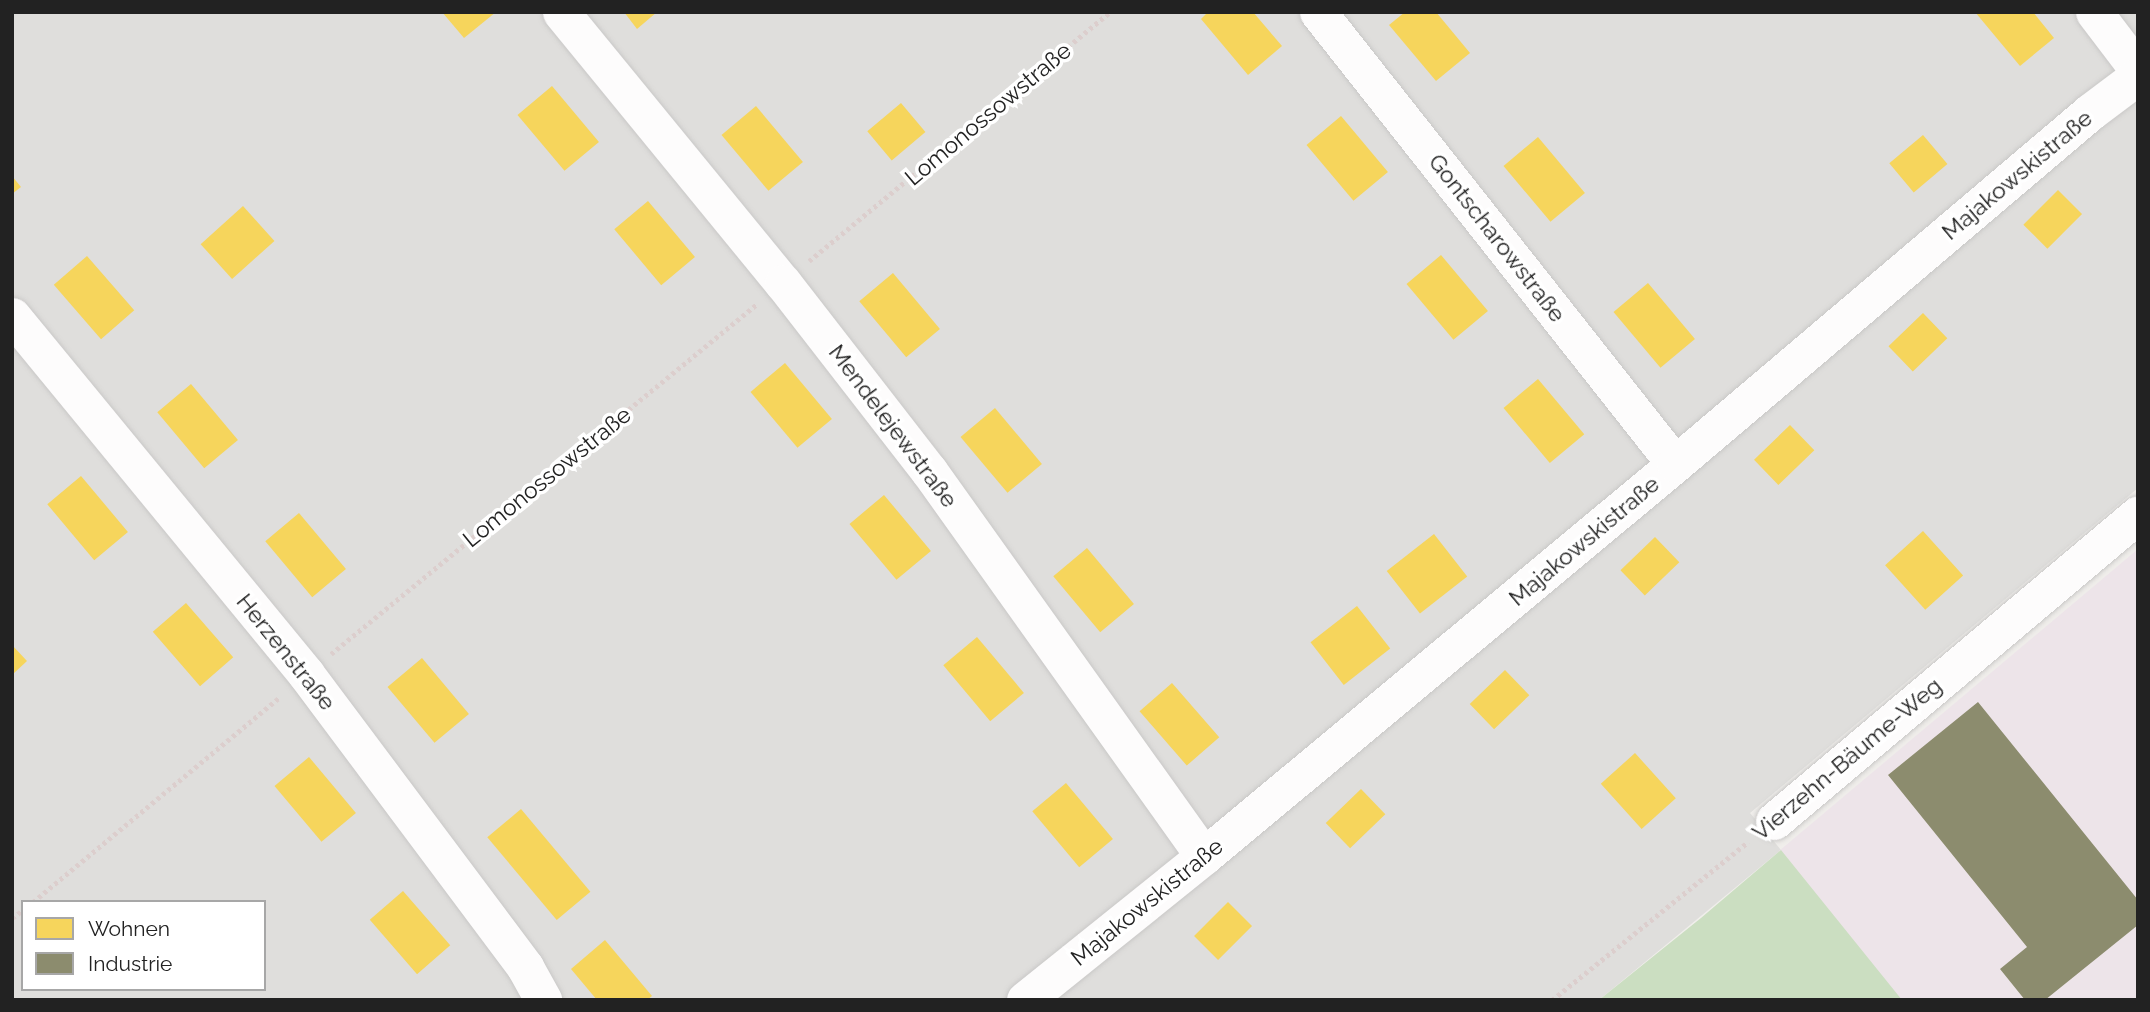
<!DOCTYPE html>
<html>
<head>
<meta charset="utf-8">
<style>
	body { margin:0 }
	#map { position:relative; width:2150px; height:1012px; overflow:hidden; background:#f0eeeb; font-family:Raleway,sans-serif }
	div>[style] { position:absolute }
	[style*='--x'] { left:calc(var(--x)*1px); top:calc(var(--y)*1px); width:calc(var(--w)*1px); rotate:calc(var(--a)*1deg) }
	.residential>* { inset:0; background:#dfdedc }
	.industrial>* { inset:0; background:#ede4e9 }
	.forest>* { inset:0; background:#cbdec1 }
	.homes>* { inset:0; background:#f6d55c; transform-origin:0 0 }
	.industry>* { inset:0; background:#8c8c6e }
	.path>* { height:4.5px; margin-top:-2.25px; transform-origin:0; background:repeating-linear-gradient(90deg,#dccecd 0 3.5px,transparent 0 7px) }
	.roads { filter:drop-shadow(0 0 2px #c9c8c7) drop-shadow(0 0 2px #c9c8c7) }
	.minor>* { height:37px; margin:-18.5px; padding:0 18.5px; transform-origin:18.5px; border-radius:18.5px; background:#fdfcfc }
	span { translate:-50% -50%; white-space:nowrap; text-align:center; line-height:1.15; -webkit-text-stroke:7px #fff; paint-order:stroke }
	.street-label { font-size:23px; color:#222 }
	.frame { position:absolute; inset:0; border:14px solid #222; pointer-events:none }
	.legend { position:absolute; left:21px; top:900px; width:245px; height:91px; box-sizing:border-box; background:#fff; border:2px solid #a7a7a7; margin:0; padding:9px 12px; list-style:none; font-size:21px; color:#222 }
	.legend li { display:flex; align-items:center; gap:14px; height:35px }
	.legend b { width:35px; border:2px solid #a7a7a7 }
</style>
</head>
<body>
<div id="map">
	<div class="residential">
		<div style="clip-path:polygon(evenodd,12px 12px,2138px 12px,2138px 488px,1750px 813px,1781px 850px,1599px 1000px,12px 1000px,12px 12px,23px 902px,264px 902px,264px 989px,23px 989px,23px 902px)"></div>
	</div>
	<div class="industrial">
		<div style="clip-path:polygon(2138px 549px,2138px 1000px,1901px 1000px,1779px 851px)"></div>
	</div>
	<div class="forest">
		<div style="clip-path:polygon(1781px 850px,1902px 1000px,1599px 1000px,1701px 918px)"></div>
	</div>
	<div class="homes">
		<div style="clip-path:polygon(442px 12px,496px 12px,464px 38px)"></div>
		<div style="clip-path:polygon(624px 12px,657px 12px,637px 29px)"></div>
		<div style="clip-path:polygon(1208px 12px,1253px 12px,1282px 46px,1248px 75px,1201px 19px)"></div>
		<div style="clip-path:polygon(1405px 12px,1436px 12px,1470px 53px,1436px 81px,1389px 25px)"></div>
		<div style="clip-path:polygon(1975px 12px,2033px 12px,2054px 38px,2020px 66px)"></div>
		<div style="left:552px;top:86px;width:73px;height:45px;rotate:50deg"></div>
		<div style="left:901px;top:103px;width:38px;height:44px;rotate:50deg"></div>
		<div style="left:756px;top:106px;width:73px;height:45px;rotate:50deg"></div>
		<div style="left:1341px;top:116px;width:73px;height:45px;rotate:50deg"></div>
		<div style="left:1923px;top:135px;width:38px;height:44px;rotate:50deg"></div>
		<div style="left:1538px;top:137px;width:73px;height:45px;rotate:50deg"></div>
		<div style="clip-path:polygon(12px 176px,21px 187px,12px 194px)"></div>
		<div style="left:2058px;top:190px;width:34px;height:49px;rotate:45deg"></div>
		<div style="left:648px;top:201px;width:73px;height:44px;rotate:50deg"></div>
		<div style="left:243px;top:206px;width:47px;height:57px;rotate:48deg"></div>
		<div style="left:1441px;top:255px;width:73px;height:45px;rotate:50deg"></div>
		<div style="left:87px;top:256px;width:72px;height:44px;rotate:49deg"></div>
		<div style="left:893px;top:273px;width:73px;height:44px;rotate:50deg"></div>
		<div style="left:1648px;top:283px;width:73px;height:45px;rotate:50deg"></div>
		<div style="left:1923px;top:313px;width:35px;height:48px;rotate:46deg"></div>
		<div style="left:785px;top:363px;width:73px;height:45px;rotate:50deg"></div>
		<div style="left:1538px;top:379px;width:72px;height:45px;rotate:50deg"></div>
		<div style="left:191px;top:384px;width:73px;height:44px;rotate:50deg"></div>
		<div style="left:995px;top:408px;width:73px;height:45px;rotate:50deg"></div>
		<div style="left:1790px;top:425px;width:35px;height:50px;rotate:46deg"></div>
		<div style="left:81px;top:476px;width:73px;height:44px;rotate:50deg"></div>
		<div style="left:884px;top:495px;width:73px;height:45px;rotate:50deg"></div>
		<div style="left:299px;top:513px;width:73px;height:44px;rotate:50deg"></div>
		<div style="left:1923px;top:531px;width:60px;height:51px;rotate:48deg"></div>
		<div style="left:1434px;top:534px;width:54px;height:60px;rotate:52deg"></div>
		<div style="left:1655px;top:537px;width:35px;height:48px;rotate:46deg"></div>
		<div style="left:1087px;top:548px;width:73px;height:44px;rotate:50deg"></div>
		<div style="left:186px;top:603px;width:72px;height:44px;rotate:49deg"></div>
		<div style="left:1357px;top:606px;width:54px;height:59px;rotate:52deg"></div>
		<div style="left:977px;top:637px;width:73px;height:44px;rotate:50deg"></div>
		<div style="clip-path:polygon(12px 645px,27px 661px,12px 675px)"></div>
		<div style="left:422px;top:658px;width:73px;height:45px;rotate:50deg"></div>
		<div style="left:1505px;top:670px;width:35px;height:49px;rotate:46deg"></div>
		<div style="left:1172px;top:683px;width:72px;height:43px;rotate:49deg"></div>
		<div style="left:1635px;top:753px;width:61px;height:46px;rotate:48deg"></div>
		<div style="left:309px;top:757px;width:73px;height:45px;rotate:50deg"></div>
		<div style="left:1066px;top:783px;width:73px;height:44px;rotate:50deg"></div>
		<div style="left:1361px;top:789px;width:35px;height:49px;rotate:46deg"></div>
		<div style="left:521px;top:809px;width:108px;height:44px;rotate:50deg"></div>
		<div style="left:403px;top:891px;width:72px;height:44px;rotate:49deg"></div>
		<div style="left:1228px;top:902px;width:34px;height:48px;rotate:45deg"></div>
		<div style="clip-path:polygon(605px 940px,652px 996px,647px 1000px,597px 1000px,571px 969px)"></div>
	</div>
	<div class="industry">
		<div style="clip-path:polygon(1978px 702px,2138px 900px,2138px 925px,2045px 1000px,2025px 1000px,2000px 969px,2027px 947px,1888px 775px)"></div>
	</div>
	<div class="path">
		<div style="--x:809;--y:261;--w:391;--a:-39.6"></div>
		<div style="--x:331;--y:654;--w:551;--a:-39.41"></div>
		<div style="--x:33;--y:902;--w:321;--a:-39.7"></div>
		<div style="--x:12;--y:918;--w:14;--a:-36"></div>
		<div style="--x:1552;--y:1000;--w:252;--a:-38.9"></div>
	</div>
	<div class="roads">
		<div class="minor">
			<div style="--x:561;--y:12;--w:350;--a:50.7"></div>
			<div style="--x:783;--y:283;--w:238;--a:52.2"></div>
			<div style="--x:929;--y:471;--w:473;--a:54.5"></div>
			<div style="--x:1318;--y:12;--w:576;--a:51.7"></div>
			<div style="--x:2094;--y:12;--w:73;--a:52.8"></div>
			<div style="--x:12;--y:316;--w:463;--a:50.6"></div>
			<div style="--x:306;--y:674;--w:366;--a:53.2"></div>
			<div style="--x:525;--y:967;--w:38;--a:61"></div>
			<div style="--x:1774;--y:821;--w:476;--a:-40.1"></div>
			<div style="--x:1025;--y:1000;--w:230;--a:-38.8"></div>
			<div style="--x:1204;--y:856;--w:613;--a:-39.77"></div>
			<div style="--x:1675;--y:464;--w:544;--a:-40.3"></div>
			<div style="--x:2090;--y:112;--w:60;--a:-36.9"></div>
		</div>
	</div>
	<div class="street-label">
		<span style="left:988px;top:114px;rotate:-40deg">Lomonossowstraße</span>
		<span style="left:2017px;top:175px;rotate:-40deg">Majakowskistraße</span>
		<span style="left:1497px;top:238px;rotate:52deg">Gontscharowstraße</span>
		<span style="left:893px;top:426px;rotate:53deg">Mendelejewstraße</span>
		<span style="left:547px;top:477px;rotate:-39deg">Lomonossowstraße</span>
		<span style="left:1584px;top:541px;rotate:-40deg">Majakowskistraße</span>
		<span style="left:286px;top:652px;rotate:51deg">Herzenstraße</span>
		<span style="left:1847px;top:759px;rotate:-40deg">Vierzehn-Bäume-Weg</span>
		<span style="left:1147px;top:902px;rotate:-39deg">Majakowskistraße</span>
	</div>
	<div class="frame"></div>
	<ul class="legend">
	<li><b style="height:19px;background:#f6d55c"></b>Wohnen</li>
	<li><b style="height:19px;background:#8c8c6e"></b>Industrie</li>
	</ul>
</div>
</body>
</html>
